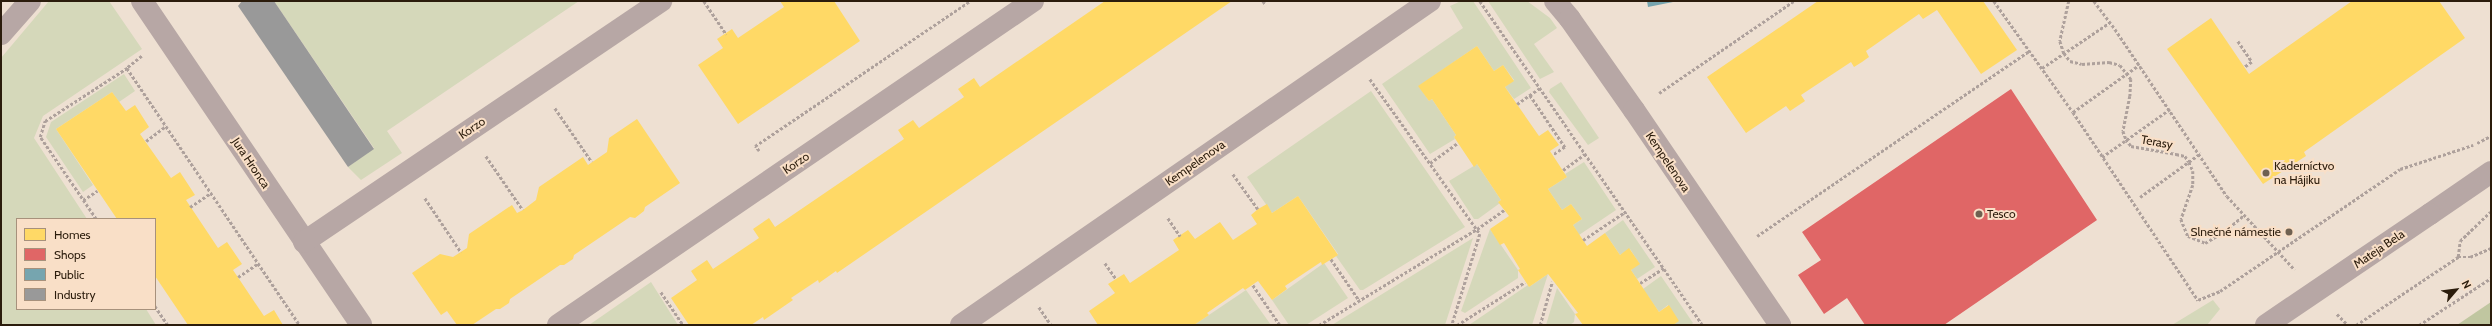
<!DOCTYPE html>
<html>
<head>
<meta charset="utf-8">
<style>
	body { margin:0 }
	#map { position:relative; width:2492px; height:326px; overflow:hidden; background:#eee0d2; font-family:Cabin,sans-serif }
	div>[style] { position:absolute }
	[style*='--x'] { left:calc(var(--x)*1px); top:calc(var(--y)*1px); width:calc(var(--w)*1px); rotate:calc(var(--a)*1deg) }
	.green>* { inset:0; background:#d5d8ba }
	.forest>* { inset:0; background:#c0c6a0 }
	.homes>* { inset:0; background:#ffd966 }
	.shops>* { inset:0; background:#e06666 }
	.public>* { inset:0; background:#76a5af }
	.industry>* { inset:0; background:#999 }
	.path>* { height:2.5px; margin-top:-1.25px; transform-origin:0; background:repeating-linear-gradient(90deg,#aea19c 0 3px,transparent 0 5px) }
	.minor>* { height:22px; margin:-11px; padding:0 11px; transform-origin:11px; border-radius:11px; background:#b7a7a5 }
	.path-bridge>* { height:2.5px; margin-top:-1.25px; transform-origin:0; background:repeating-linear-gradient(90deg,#aea19c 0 3px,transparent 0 5px) }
	.minor-bridge>* { height:22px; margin:-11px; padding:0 11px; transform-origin:11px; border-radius:11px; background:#b7a7a5 }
	.dots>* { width:11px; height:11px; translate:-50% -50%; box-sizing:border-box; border:2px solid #f9dfc7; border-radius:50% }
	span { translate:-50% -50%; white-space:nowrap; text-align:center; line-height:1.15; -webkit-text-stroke:4px #f9dfc7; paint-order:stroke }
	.street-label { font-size:12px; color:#2b1c0c }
	.poi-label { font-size:12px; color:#2b1c0c }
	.left { translate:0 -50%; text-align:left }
	.right { translate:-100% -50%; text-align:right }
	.frame { position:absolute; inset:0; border:2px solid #2b1c0c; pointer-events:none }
	.legend { position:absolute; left:16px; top:218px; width:140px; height:92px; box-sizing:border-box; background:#f9dfc7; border:1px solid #a7917c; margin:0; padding:5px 7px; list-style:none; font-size:12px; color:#2b1c0c }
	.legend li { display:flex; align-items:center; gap:8px; height:20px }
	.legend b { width:20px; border:1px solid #a7917c }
	.north { position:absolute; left:2436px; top:270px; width:40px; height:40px; -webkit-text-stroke:3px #f9dfc7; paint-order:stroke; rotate:62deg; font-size:11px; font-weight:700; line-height:16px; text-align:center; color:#2b1c0c }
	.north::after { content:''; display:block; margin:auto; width:14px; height:18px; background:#2b1c0c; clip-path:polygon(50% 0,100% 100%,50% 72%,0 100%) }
</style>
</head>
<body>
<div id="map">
	<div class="green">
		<div style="clip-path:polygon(49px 1px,109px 1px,142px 49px,43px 116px,34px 138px,87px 219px,17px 219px,17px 309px,146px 309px,156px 325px,1px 325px,1px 58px)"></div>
		<div style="clip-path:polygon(274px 1px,579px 1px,387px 131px,402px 153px,361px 180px,348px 167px,374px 148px)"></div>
		<div style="clip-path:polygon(1461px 1px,1473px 1px,1531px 88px,1514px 99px,1505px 87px,1514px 80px,1503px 65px,1494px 71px,1477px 46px,1419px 86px,1429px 101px,1432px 99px,1456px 135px,1454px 137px,1455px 139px,1430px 154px,1382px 84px,1463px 28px,1450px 6px)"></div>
		<div style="clip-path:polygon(1488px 1px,1527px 1px,1550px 18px,1557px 28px,1534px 44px,1554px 72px,1540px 79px)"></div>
		<div style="clip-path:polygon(124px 74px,135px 91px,119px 102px,112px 92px,56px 129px,93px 185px,83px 192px,46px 137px,51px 122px)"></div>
		<div style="clip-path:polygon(1561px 82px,1599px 138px,1588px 145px,1549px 92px,1550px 89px)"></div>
		<div style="clip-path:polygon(1371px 91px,1465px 227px,1363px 290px,1360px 290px,1336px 256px,1338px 254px,1298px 196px,1272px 213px,1247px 177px)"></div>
		<div style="clip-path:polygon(1584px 162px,1616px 210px,1579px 235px,1573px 225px,1582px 219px,1571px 204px,1562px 210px,1548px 189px,1567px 177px,1565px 174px)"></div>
		<div style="clip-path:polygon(1477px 164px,1501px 200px,1498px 202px,1500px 203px,1478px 219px,1474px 219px,1449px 181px)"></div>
		<div style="clip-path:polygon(1623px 220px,1655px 267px,1637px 279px,1631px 270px,1639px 263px,1630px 249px,1620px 255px,1605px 233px)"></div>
		<div style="clip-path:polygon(1490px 229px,1518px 270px,1518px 278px,1465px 313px,1461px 311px)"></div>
		<div style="clip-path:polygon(1473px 238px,1445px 325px,1332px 325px)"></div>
		<div style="clip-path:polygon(1324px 263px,1348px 298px,1306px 325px,1289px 325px,1272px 300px)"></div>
		<div style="clip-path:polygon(1548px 274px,1532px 325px,1469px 325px,1528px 285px,1529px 287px)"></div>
		<div style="clip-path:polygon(1661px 276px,1693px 323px,1691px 325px,1673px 325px,1668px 305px,1659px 312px,1643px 289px)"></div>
		<div style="clip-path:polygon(651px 282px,678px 325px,589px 325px)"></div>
		<div style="clip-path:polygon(1557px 288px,1575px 314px,1574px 322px,1570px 325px,1546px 325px)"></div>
		<div style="clip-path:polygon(1246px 290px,1271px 325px,1194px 325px)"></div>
		<div style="clip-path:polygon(2213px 300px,2220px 309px,2207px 325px,2172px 325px)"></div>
	</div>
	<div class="forest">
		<div style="clip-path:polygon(2491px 302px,2491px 325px,2457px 325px)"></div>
	</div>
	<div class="homes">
		<div style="clip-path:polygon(780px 1px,834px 1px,860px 41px,738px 124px,698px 65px,723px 48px,717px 39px,732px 29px,738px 38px,784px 7px)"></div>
		<div style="clip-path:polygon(1105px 1px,1232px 1px,837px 273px,836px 271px,819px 283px,818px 280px,791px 298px,793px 300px,764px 320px,763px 317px,751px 325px,689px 325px,671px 298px,697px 280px,691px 271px,707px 260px,713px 269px,759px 238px,753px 229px,769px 218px,775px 227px,904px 139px,898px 130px,913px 120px,919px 128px,964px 97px,958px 89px,974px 78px,980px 87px)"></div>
		<div style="clip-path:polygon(1818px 1px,1983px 1px,2017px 50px,1981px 74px,1937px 10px,1923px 19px,1919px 14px,1866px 51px,1869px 57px,1862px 62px,1854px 67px,1851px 62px,1801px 95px,1805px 101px,1790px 111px,1786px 106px,1746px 133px,1707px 77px)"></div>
		<div style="clip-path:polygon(2352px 1px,2439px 1px,2465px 38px,2304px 152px,2306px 156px,2263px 184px,2167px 49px,2211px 18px,2249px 74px)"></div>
		<div style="clip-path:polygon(1477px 46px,1494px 71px,1503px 65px,1514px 81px,1505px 87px,1539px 136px,1548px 130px,1559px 145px,1550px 151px,1567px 177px,1548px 189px,1562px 210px,1571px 204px,1582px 219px,1573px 225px,1587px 246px,1605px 233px,1620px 255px,1629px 248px,1640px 264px,1631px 270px,1659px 312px,1669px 305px,1679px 321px,1673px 325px,1583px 325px,1575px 314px,1578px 313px,1548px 274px,1529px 287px,1518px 270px,1520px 269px,1504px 243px,1500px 245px,1490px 229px,1509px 216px,1498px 202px,1501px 200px,1477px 164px,1474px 167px,1454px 137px,1456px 135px,1432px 99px,1429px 101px,1418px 86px)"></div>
		<div style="clip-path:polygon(112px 92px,126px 111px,135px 105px,149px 127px,140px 134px,171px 178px,180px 172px,195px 195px,186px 200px,218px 248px,227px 242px,242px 264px,233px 270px,264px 316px,274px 310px,283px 325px,188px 325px,155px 276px,155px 219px,117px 219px,56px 129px)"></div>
		<div style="clip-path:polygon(637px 119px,680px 183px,645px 207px,644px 211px,635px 218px,630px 217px,574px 255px,573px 259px,564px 265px,560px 265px,510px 299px,509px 303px,500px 309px,496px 309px,472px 325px,457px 325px,447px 311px,441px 315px,412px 273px,440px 254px,453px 257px,467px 248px,469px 234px,512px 205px,517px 213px,523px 210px,536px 200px,539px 187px,583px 157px,588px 165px,607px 152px,609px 138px)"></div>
		<div style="clip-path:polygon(1298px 196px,1338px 255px,1322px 265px,1321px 262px,1285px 286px,1287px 289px,1272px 300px,1258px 281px,1245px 290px,1243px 288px,1207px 313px,1209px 315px,1194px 325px,1098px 325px,1089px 311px,1115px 293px,1108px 284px,1124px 274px,1130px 283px,1179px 250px,1173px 240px,1188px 230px,1195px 239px,1220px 222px,1233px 240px,1257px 224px,1251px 215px,1258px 209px,1267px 204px,1272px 213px)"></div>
	</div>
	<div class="shops">
		<div style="clip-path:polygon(2011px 89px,2097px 220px,1944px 325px,1865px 325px,1847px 298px,1824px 314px,1798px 275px,1821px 260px,1802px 232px)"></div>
	</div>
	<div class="public">
		<div style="clip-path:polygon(1647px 1px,1673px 1px,1673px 2px,1648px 7px)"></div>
	</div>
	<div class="industry">
		<div style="clip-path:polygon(242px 1px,274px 1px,374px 149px,348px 167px,238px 6px)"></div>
	</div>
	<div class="path">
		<div style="--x:704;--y:1;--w:40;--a:56"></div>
		<div style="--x:1263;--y:1;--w:5;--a:53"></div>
		<div style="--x:1480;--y:1;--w:393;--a:55.5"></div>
		<div style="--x:1994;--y:1;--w:136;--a:54.6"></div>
		<div style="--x:2073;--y:112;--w:226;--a:56.4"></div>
		<div style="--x:2198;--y:300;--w:24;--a:-22"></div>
		<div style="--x:2069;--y:1;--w:41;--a:102.7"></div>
		<div style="--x:2060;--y:41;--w:13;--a:72"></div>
		<div style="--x:2064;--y:53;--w:10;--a:53"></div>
		<div style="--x:2070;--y:61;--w:12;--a:14"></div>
		<div style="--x:2082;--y:64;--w:27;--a:-4"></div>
		<div style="--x:2109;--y:62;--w:11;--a:15"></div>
		<div style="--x:2120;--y:65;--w:18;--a:52"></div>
		<div style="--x:2131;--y:79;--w:17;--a:93"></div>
		<div style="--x:2130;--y:96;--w:36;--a:101"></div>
		<div style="--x:2123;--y:131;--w:9;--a:69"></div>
		<div style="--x:2126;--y:139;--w:9;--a:54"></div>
		<div style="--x:2131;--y:146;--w:46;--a:10.1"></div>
		<div style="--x:2176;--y:154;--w:9;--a:13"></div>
		<div style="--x:2185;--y:156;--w:7;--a:56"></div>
		<div style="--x:2189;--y:162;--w:10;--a:66"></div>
		<div style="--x:2193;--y:171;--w:14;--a:90"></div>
		<div style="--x:2193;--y:185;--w:36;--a:109"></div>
		<div style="--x:2181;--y:219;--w:18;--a:68"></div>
		<div style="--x:2188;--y:236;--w:18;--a:22"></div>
		<div style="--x:2205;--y:243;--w:23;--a:-31"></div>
		<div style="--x:2225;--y:231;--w:25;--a:-40"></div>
		<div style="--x:2094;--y:1;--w:35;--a:53"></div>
		<div style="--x:2115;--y:29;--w:201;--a:56.2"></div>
		<div style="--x:2227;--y:196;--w:100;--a:47.4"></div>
		<div style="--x:2238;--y:41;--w:25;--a:56"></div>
		<div style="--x:2252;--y:62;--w:9;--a:144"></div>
		<div style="--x:142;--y:56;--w:19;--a:141"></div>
		<div style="--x:127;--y:68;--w:310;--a:56.1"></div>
		<div style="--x:2042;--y:68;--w:81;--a:-33.9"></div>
		<div style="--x:1370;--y:79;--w:190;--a:54.6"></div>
		<div style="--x:1480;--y:234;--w:95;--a:107.1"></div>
		<div style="--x:1659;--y:93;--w:163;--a:-34.3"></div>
		<div style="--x:1530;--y:95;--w:63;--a:56.1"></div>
		<div style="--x:1565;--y:147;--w:14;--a:146"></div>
		<div style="--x:1517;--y:104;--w:28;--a:-35"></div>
		<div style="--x:555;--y:108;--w:65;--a:55.6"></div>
		<div style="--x:2073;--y:112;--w:81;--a:-35.5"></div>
		<div style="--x:146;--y:141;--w:25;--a:-37"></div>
		<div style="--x:2477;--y:143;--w:16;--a:-27"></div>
		<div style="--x:759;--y:151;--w:6;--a:-129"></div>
		<div style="--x:755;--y:146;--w:259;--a:-34"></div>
		<div style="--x:486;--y:156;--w:65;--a:55.6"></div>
		<div style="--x:2102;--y:157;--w:83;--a:-35.2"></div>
		<div style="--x:1430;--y:163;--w:34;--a:-36"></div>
		<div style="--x:2400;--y:169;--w:77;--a:-18.2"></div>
		<div style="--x:1563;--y:170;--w:27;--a:-36"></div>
		<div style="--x:1233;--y:174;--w:43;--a:54.5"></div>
		<div style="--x:2140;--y:197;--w:75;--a:-35.8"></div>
		<div style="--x:425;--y:198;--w:65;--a:56.3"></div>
		<div style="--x:83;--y:200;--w:17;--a:-33"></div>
		<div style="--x:190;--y:207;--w:25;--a:-34"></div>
		<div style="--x:1168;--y:218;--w:22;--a:56"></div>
		<div style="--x:96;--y:219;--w:99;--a:-124.3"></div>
		<div style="--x:40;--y:137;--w:17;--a:-73"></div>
		<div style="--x:45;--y:121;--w:98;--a:-32.9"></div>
		<div style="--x:1757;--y:236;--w:329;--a:-34.2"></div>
		<div style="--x:1583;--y:240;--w:50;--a:-33.7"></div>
		<div style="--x:2458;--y:257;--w:16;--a:-83"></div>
		<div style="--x:2460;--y:241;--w:42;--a:-44"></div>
		<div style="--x:1331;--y:259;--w:50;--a:55.7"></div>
		<div style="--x:1105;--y:263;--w:19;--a:55"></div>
		<div style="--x:238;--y:277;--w:25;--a:-34"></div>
		<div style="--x:1640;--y:283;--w:28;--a:-32"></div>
		<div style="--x:1253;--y:285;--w:48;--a:56"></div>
		<div style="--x:661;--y:292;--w:40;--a:56"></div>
		<div style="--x:155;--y:306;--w:23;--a:56"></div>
		<div style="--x:1039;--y:307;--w:22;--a:56"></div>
		<div style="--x:2337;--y:314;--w:16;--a:45"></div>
		<div style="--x:1319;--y:325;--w:185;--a:-31.3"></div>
		<div style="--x:1477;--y:229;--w:33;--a:-35"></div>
		<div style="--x:1457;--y:325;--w:80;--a:-32.3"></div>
		<div style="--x:1540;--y:325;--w:45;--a:-74.4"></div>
		<div style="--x:2356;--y:325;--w:123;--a:-33.7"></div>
		<div style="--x:2458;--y:257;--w:12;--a:0"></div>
		<div style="--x:2470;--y:257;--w:23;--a:-23"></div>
		<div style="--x:2419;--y:325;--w:86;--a:-33.1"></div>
	</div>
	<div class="minor">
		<div style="--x:142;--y:1;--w:391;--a:55.9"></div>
		<div style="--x:1555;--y:1;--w:23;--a:50"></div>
		<div style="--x:1570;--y:19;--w:111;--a:54.9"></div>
		<div style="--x:1634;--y:110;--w:260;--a:55.8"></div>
		<div style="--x:1;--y:34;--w:44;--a:-48.7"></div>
		<div style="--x:2430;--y:214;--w:74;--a:-34.5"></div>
		<div style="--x:304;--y:242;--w:431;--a:-34"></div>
		<div style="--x:558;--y:325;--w:575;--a:-34.3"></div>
		<div style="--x:961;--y:325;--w:570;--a:-34.64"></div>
	</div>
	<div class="path-bridge">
		<div style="--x:2220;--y:291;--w:217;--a:-34.1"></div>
	</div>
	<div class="minor-bridge">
		<div style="--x:2266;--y:325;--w:198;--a:-34.1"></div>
	</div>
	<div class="dots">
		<div style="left:2266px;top:173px;background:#6f6151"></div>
		<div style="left:1979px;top:214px;background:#6f6151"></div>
		<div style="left:2289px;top:232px;background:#6f6151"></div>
	</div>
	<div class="street-label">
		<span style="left:472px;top:128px;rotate:-34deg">Korzo</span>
		<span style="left:2157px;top:142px;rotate:10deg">Terasy</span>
		<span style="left:1668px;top:162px;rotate:56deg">Kempelenova</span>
		<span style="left:251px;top:163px;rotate:56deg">Jura Hronca</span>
		<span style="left:796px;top:163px;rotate:-34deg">Korzo</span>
		<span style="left:1195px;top:163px;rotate:-35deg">Kempelenova</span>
		<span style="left:2379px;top:249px;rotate:-34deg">Mateja Bela</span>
	</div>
	<div class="poi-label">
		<span class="left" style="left:2274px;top:173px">Kaderníctvo<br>na Hájiku</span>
		<span class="left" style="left:1987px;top:214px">Tesco</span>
		<span class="right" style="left:2281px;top:232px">Slnečné námestie</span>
	</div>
	<div class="frame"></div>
	<ul class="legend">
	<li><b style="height:11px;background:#ffd966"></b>Homes</li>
	<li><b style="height:11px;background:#e06666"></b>Shops</li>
	<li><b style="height:11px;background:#76a5af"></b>Public</li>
	<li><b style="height:11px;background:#999"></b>Industry</li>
	</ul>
	<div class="north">N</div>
</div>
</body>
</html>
